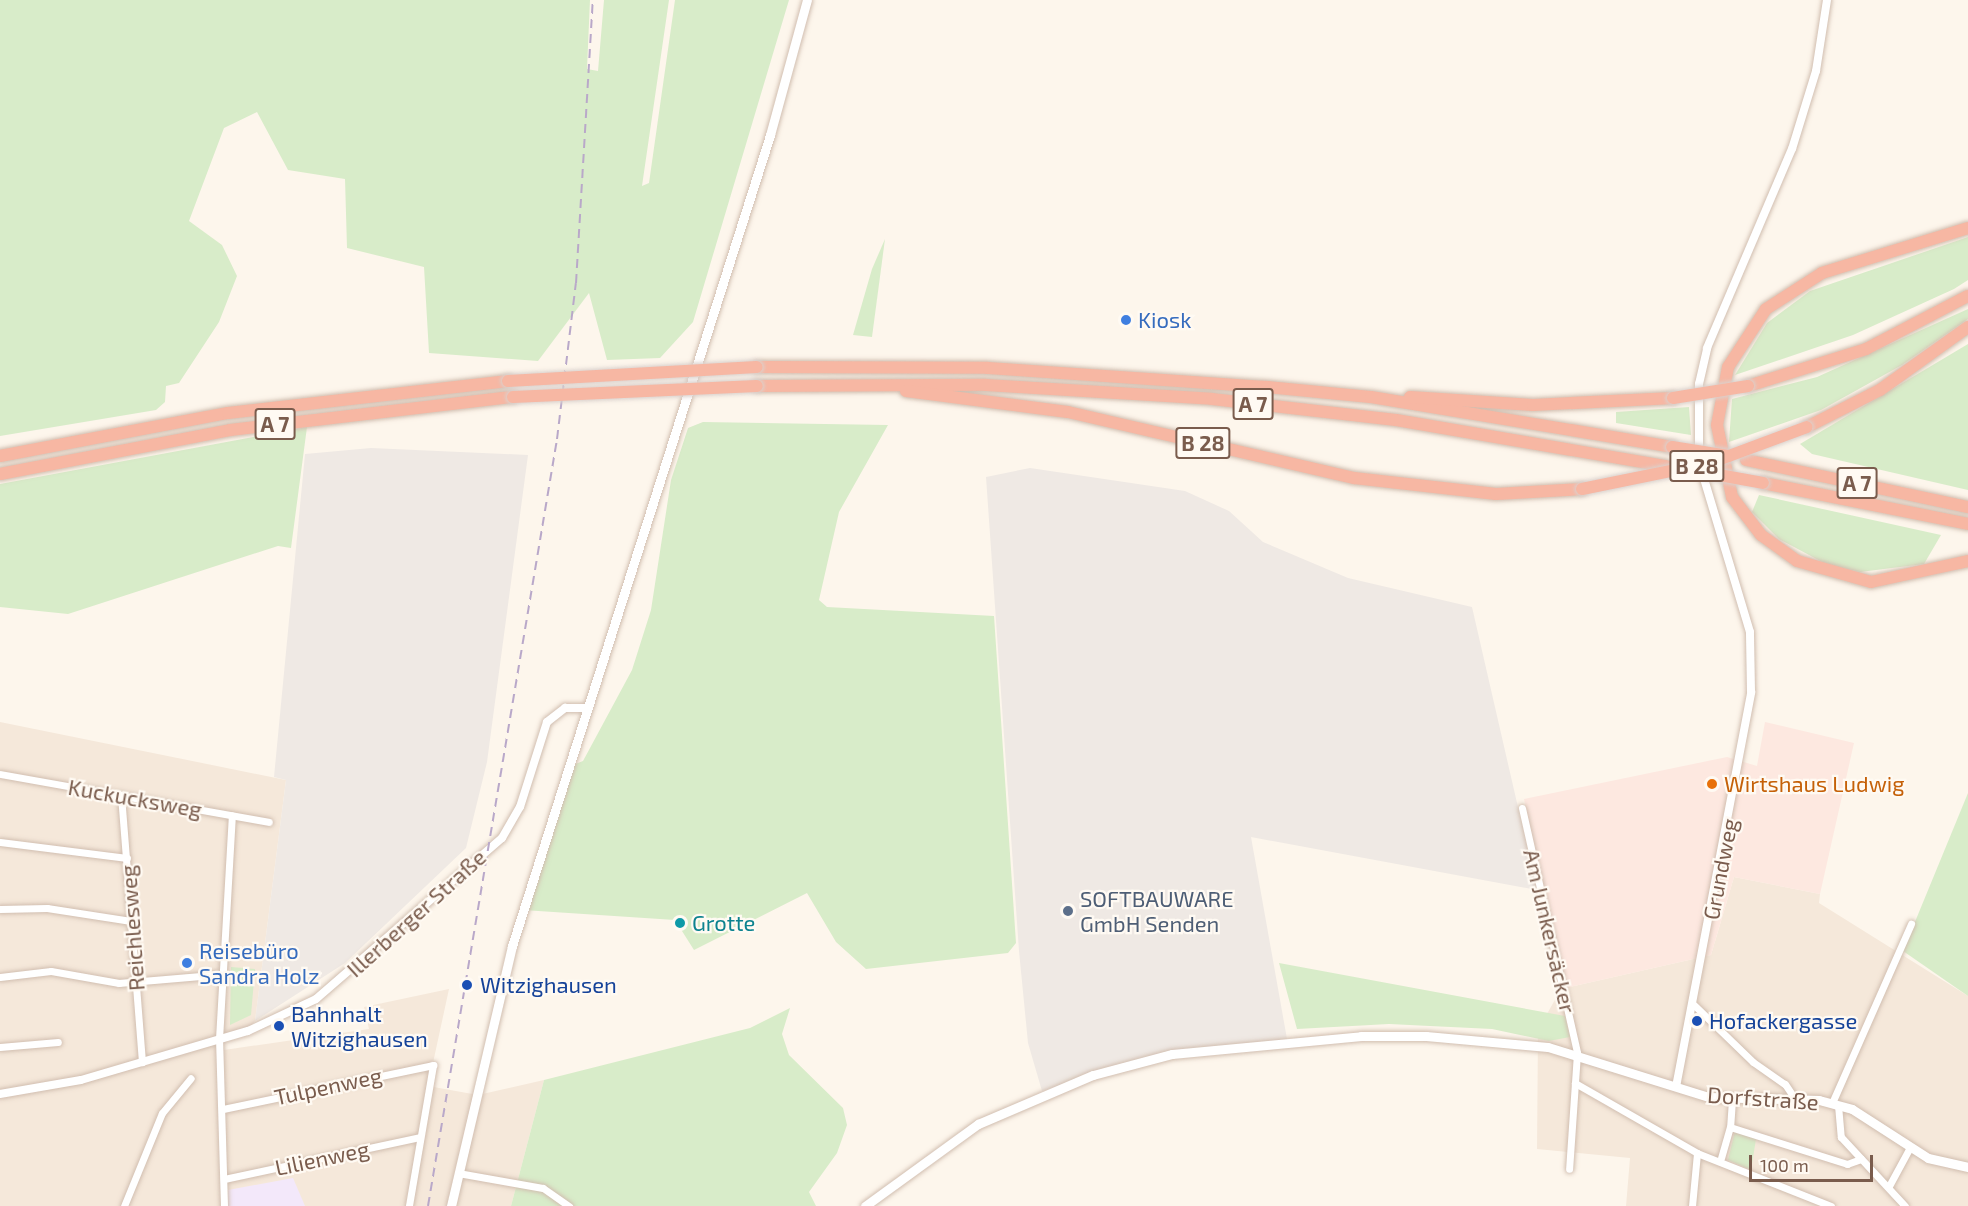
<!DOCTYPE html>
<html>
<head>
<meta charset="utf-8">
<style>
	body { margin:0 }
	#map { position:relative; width:1968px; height:1206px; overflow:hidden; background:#fdf6ec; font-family:"Exo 2",sans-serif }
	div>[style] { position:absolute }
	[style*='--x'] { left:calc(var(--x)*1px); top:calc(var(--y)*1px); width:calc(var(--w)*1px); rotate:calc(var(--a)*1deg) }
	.residential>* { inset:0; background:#f5e8da }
	.commercial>* { inset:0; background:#fde8e0 }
	.industrial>* { inset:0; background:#efe9e4 }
	.education>* { inset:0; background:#f3e8fa }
	.green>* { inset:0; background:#d8ecc9 }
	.roads { filter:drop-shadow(0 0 2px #d1beb0) drop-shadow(0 0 2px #d1beb0) }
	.minor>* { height:7px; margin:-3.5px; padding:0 3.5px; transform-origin:3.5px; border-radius:3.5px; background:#fff }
	.tertiary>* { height:8px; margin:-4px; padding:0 4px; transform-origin:4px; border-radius:4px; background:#fff }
	.secondary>* { height:9px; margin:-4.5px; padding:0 4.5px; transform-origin:4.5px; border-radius:4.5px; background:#fff }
	.motorway>* { height:12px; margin:-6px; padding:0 6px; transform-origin:6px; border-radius:6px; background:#f7b7a3 }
	.rail>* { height:2px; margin-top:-1px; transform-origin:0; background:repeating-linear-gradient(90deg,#b9a8c9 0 9px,transparent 0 15px) }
	.bridges { filter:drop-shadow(0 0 2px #dad1cd) drop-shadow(0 0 2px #dad1cd) }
	.motorway-bridge>* { height:12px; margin:-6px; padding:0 6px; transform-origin:6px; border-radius:6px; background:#f7b7a3 }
	.dots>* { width:16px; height:16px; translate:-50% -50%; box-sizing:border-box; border:3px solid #fffaf3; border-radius:50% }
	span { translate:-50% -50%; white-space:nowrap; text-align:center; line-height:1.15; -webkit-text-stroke:4.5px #fffaf3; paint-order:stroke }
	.shield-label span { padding:2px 4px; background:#fffaf3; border:2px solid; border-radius:4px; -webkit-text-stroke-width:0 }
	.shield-label { font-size:21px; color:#7a5c4d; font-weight:700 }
	.shop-label { font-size:22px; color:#366cbe }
	.left { translate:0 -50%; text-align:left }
	.food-label { font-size:22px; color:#c56008 }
	.street-label { font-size:22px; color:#7a5c4d }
	.service-label { font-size:22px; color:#4e5e75 }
	.culture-label { font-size:22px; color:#0d838f }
	.transit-label { font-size:22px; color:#164399 }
	.scale { position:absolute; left:1749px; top:1155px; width:124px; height:27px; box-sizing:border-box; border:3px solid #7a5c4d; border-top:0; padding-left:8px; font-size:18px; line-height:21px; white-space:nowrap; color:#7a5c4d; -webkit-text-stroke:4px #fffaf3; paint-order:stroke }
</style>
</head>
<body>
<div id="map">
	<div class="residential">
		<div style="clip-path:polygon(0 722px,286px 780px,255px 1021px,247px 1030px,220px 1038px,224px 1050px,369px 1029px,364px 1007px,449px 989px,428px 1086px,478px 1095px,544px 1080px,511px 1206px,0 1206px)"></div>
		<div style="clip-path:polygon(1734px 877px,1820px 894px,1819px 903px,1968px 996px,1968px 1206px,1626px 1206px,1630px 1158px,1537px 1149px,1538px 1030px,1561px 989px,1711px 955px)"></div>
	</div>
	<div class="commercial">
		<div style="clip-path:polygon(1765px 722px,1854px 743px,1820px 894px,1734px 877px,1711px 955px,1561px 989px,1524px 799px,1727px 757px,1757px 766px)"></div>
	</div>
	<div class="industrial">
		<div style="clip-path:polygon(371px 448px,528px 455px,487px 762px,466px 848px,345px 963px,255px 1021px,286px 780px,274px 777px,305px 454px)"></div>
		<div style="clip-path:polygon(1030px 468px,1185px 491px,1229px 511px,1263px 542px,1348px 578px,1472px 607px,1537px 890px,1251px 837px,1287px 1039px,1138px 1060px,1042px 1091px,1028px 1043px,1019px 951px,986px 477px)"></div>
	</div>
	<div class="education">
		<div style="clip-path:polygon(293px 1178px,305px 1206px,228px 1206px,228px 1190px)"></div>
	</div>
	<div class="green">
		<div style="clip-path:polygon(0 0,590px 0,587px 69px,598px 71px,604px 0,669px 0,642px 186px,649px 183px,675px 0,789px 0,693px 322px,660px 358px,607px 360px,589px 293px,538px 361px,429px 353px,424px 267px,347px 248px,345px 179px,288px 170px,257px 112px,224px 128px,189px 221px,222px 245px,237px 276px,219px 322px,179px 383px,166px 386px,165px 402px,156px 410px,0 436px)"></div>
		<div style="clip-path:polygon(1968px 237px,1968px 280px,1954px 289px,1853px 335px,1735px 375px,1767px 323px,1810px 291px)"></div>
		<div style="clip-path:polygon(885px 239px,872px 337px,853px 335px,872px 269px)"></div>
		<div style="clip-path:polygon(1968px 309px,1968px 319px,1902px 365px,1821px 410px,1729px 442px,1732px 399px,1817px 377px)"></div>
		<div style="clip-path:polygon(1968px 344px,1968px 490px,1812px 454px,1800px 444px)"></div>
		<div style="clip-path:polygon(1689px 407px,1691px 435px,1616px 423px,1616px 412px)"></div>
		<div style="clip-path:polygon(703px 422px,888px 425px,839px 512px,819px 600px,827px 607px,994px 616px,1016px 943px,1008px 953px,866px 969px,836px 942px,807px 893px,694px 950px,675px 920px,523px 910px,568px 767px,583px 761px,632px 670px,651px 610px,671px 480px,688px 428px)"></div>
		<div style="clip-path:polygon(307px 427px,291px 548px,278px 546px,68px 614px,0 607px,0 484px)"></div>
		<div style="clip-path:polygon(1759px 495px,1941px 535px,1924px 564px,1860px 572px,1826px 564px,1779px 539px,1752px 512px)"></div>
		<div style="clip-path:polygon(1968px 793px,1968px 996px,1903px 951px)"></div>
		<div style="clip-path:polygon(1279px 963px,1565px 1016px,1570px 1037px,1549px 1041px,1492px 1029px,1389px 1024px,1297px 1029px)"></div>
		<div style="clip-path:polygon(231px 967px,255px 969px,251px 1015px,230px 1025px)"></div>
		<div style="clip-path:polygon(790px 1008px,782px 1034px,789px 1055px,843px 1108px,847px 1125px,837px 1153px,809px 1192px,816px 1206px,511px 1206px,544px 1080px,750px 1028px)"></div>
		<div style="clip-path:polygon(1735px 1131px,1756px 1139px,1751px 1170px,1728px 1160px)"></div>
	</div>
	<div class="roads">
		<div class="minor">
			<div style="--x:0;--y:774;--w:273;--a:10.1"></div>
			<div style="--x:121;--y:795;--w:268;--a:85.5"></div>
			<div style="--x:1522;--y:808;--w:251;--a:77.3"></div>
			<div style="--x:1577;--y:1053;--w:116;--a:93.9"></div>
			<div style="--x:0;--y:842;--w:128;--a:7.2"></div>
			<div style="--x:0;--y:909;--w:47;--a:-1.2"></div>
			<div style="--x:47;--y:908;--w:85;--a:8.8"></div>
			<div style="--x:0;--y:977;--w:51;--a:-6.7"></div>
			<div style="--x:51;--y:971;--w:69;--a:10"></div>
			<div style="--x:119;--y:983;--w:105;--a:-4.9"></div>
			<div style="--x:1694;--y:1005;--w:82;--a:44"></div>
			<div style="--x:1753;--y:1062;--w:39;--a:35"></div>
			<div style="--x:1785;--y:1084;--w:18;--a:56"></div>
			<div style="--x:0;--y:1047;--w:58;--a:-4.9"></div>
			<div style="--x:1575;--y:1083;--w:141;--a:29.8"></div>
			<div style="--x:1697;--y:1153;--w:144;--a:21.6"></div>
			<div style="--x:1732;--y:1100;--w:27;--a:94"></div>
			<div style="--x:1730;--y:1127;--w:123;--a:17.5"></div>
			<div style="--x:1847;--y:1164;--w:15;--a:-20"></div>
			<div style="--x:1832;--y:1103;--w:196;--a:-66.2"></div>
			<div style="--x:1838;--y:1105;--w:32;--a:85"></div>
			<div style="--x:1841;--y:1137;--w:94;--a:47.2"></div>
			<div style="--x:223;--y:1109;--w:215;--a:-11.8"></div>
			<div style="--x:433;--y:1065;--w:143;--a:99.7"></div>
			<div style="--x:1721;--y:1158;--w:32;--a:-74"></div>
			<div style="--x:458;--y:1173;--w:86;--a:10"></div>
			<div style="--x:543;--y:1188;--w:32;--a:35"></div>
			<div style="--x:224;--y:1179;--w:200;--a:-12.1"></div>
			<div style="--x:1889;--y:1186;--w:42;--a:-61.6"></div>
			<div style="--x:124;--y:1206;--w:100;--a:-67.8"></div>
			<div style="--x:162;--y:1113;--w:45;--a:-50.4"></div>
			<div style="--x:224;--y:1206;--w:167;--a:-91.7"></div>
			<div style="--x:219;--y:1039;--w:224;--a:-86.7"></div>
			<div style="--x:1692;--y:1206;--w:53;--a:-84.6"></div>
		</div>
		<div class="tertiary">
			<div style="--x:1699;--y:456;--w:72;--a:-90"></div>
			<div style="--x:1699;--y:384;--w:37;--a:-77"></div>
			<div style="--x:1707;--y:348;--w:216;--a:-66.9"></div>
			<div style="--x:1792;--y:149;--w:82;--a:-72.9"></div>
			<div style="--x:1816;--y:71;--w:72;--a:-81.2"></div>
			<div style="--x:1676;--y:1087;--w:402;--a:-79.2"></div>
			<div style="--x:1751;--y:692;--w:60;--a:-91"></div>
			<div style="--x:1750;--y:632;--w:170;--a:-106.7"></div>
			<div style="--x:0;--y:1094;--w:82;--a:-9.8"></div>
			<div style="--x:81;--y:1080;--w:174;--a:-16.4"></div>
			<div style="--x:248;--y:1031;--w:75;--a:-25.2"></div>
			<div style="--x:316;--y:999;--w:246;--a:-40.9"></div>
			<div style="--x:502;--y:838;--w:36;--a:-60"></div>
			<div style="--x:520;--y:807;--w:89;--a:-72.4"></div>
			<div style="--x:547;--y:722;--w:23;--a:-38"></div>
			<div style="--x:565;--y:708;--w:21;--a:0"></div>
		</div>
		<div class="secondary">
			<div style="--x:451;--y:1206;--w:267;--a:-76.8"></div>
			<div style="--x:512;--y:946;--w:851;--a:-72.35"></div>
			<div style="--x:770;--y:135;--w:140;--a:-74.7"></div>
			<div style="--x:865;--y:1206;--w:140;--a:-36"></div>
			<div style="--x:978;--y:1124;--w:125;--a:-23.1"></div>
			<div style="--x:1093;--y:1075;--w:82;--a:-14.9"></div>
			<div style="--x:1172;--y:1054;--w:190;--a:-5.4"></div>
			<div style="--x:1361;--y:1036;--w:65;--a:0"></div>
			<div style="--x:1426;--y:1036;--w:122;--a:5.2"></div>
			<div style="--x:1548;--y:1047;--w:169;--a:17.3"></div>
			<div style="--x:1709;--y:1097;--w:110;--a:1.6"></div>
			<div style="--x:1819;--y:1100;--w:34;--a:15"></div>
			<div style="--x:1852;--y:1109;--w:90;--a:32.8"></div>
			<div style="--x:1928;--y:1158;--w:41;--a:12.7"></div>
		</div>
		<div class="motorway">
			<div style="--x:1968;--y:228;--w:153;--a:162.9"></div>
			<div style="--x:1822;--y:273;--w:67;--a:147.3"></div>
			<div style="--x:1766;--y:309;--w:69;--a:123.2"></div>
			<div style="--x:1728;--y:367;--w:59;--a:100.7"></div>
			<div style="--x:1717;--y:425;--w:74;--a:78.2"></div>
			<div style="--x:1732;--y:497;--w:48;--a:52.7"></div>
			<div style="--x:1761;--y:535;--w:44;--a:35.8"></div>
			<div style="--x:1797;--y:561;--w:77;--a:15.8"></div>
			<div style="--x:1871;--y:582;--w:99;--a:-12.2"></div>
			<div style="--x:757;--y:367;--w:231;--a:0.2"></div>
			<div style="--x:988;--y:368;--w:280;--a:3.9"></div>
			<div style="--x:1267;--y:387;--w:104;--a:5.5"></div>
			<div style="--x:1371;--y:397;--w:305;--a:9.4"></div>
			<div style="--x:757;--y:386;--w:229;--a:-0.3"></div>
			<div style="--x:986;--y:385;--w:226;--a:3.5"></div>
			<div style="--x:1212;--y:399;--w:185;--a:6.5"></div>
			<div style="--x:1396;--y:420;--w:274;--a:9.7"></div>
			<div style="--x:1748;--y:386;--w:124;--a:-17.4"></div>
			<div style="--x:1866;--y:349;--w:115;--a:-27.5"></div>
			<div style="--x:906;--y:391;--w:163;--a:7.4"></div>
			<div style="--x:1068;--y:412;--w:294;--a:13"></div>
			<div style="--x:1354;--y:478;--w:143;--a:6.4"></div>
			<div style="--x:1496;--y:494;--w:86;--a:-3.3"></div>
			<div style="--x:1410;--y:397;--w:123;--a:3.7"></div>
			<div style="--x:1533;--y:405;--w:140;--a:-2.9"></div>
			<div style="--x:1807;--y:427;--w:82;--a:-26.9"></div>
			<div style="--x:1880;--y:390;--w:108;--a:-35.6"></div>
			<div style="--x:0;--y:456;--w:232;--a:-10.7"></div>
			<div style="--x:228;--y:413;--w:282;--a:-6.5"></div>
			<div style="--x:1746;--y:460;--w:227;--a:12"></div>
			<div style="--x:0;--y:474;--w:234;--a:-10.8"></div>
			<div style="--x:230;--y:430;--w:285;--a:-6.7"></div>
			<div style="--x:1763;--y:483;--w:209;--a:11.3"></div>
		</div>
	</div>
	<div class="rail">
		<div style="--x:428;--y:1206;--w:778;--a:-80.45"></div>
		<div style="--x:557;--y:439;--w:157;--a:-83.1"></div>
		<div style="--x:576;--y:283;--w:284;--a:-86.6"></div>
	</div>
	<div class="bridges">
		<div class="motorway-bridge">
			<div style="--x:508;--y:381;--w:249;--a:-3.2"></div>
			<div style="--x:513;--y:397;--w:244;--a:-2.6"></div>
			<div style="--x:1673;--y:398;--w:76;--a:-9.1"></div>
			<div style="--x:1672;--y:447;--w:57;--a:9.1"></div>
			<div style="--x:1691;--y:470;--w:73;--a:10.2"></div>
			<div style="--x:1582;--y:489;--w:131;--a:-11.5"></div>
			<div style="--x:1710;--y:463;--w:103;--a:-20.4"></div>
		</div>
	</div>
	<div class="dots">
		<div style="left:1126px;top:320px;background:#3f7fe0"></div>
		<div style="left:1712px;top:784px;background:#e8710a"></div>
		<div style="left:1068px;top:911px;background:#5c6f8a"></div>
		<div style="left:680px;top:923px;background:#0f9aa8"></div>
		<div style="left:187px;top:963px;background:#3f7fe0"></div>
		<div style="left:467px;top:985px;background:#1a4fb4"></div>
		<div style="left:1697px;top:1021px;background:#1a4fb4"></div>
		<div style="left:279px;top:1026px;background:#1a4fb4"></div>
	</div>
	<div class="shield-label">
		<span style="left:1253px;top:404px">A 7</span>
		<span style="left:275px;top:424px">A 7</span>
		<span style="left:1203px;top:443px">B 28</span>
		<span style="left:1697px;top:466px">B 28</span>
		<span style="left:1857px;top:483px">A 7</span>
	</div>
	<div class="shop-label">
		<span class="left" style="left:1138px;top:320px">Kiosk</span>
		<span class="left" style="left:199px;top:963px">Reisebüro<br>Sandra Holz</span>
	</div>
	<div class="food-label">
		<span class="left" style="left:1724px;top:784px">Wirtshaus Ludwig</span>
	</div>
	<div class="street-label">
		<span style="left:135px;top:798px;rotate:10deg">Kuckucksweg</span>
		<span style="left:1720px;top:869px;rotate:-79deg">Grundweg</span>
		<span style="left:416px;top:913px;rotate:-42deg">Illerberger Straße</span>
		<span style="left:132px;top:928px;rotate:-94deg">Reichlesweg</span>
		<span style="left:1550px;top:931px;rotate:77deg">Am Junkersäcker</span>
		<span style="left:328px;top:1086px;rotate:-12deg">Tulpenweg</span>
		<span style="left:1763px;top:1098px;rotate:4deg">Dorfstraße</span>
		<span style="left:322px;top:1158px;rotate:-12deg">Lilienweg</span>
	</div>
	<div class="service-label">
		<span class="left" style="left:1080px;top:911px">SOFTBAUWARE<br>GmbH Senden</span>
	</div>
	<div class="culture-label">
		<span class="left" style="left:692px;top:923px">Grotte</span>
	</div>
	<div class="transit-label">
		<span class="left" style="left:480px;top:985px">Witzighausen</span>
		<span class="left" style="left:291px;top:1026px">Bahnhalt<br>Witzighausen</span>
		<span class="left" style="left:1709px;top:1021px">Hofackergasse</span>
	</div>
	<div class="scale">100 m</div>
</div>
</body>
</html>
